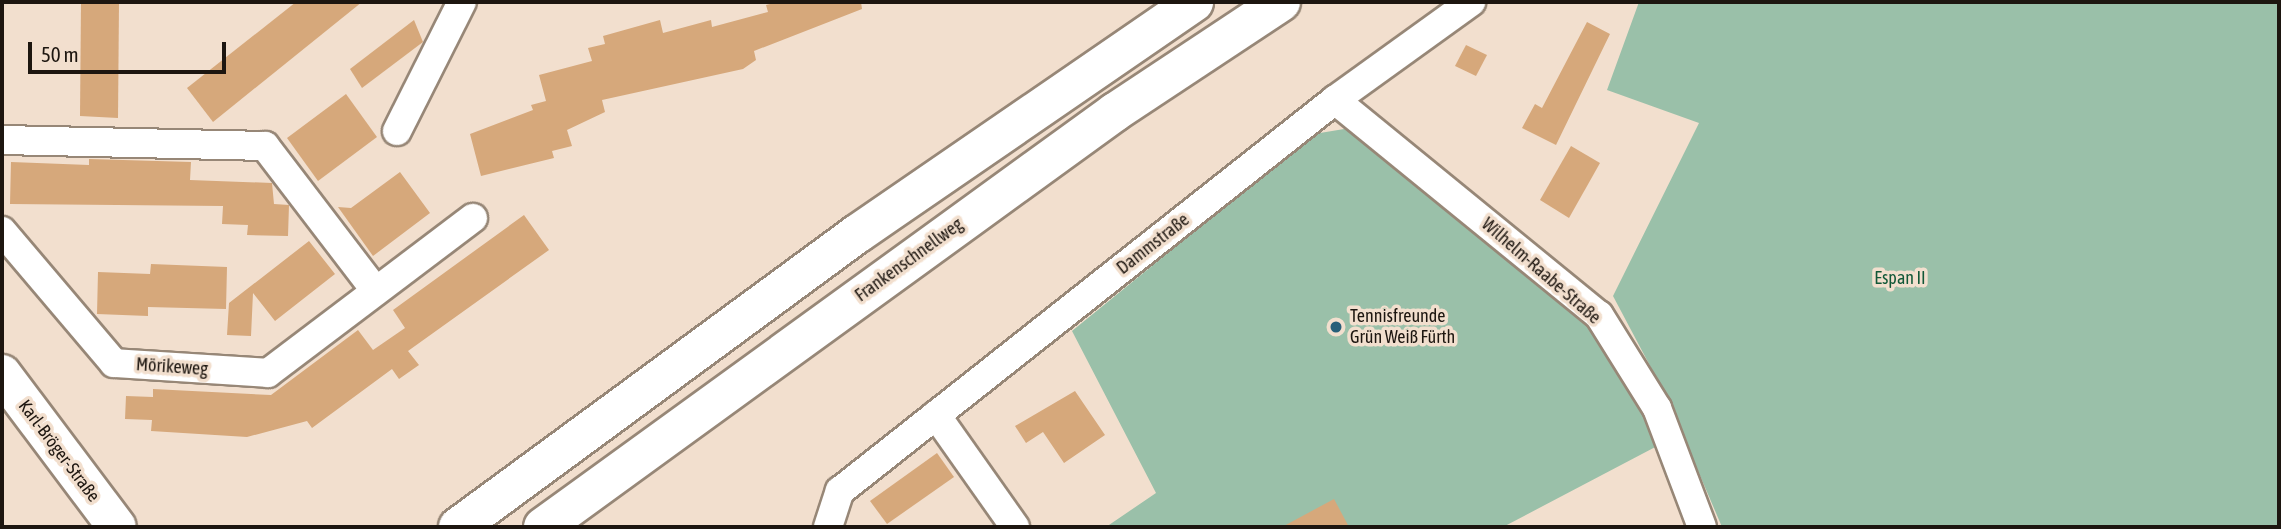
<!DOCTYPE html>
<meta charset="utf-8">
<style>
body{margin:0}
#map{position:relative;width:2281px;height:529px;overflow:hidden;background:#f2dfce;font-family:"Asap Condensed",sans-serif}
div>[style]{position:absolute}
.green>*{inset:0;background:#9ac0a9}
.building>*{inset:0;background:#d6a87b}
.roads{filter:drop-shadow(2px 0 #978777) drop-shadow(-2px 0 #978777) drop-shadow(0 2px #978777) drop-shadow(0 -2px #978777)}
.street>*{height:28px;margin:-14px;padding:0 14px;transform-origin:14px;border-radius:14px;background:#fff}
.secondary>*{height:38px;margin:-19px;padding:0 19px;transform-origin:19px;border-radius:19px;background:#fff}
.highway>*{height:38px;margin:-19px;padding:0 19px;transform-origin:19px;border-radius:19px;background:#fff}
.dots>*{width:19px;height:19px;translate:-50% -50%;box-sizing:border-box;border:4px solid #f2dfce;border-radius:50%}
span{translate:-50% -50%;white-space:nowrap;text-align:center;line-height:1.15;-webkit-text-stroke:7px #f2dfce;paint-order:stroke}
.street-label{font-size:18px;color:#1d1610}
.park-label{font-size:18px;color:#115838}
.poi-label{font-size:18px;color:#1d1610}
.left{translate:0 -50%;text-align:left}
.frame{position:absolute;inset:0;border:4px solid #1d1610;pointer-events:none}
.scale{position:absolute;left:28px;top:42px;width:198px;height:32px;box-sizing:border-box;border:4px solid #1d1610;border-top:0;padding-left:9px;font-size:21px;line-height:24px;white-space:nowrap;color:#1d1610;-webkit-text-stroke:5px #f2dfce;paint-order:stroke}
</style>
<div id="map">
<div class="green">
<i style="clip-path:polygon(1639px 2px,2279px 2px,2279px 527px,1722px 527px,1666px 396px,1613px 296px,1699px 123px,1607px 90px)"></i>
<i style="clip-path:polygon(1356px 127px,1591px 323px,1648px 408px,1661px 444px,1503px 527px,1106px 527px,1156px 493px,1072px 331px,1314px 134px)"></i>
</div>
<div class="building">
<i style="clip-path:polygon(81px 2px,119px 2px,118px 118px,80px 116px)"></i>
<i style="clip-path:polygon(296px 2px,362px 2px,213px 122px,187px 88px)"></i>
<i style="clip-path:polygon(778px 2px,861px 2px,862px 9px,754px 51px,756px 60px,743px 69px,602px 100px,605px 112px,567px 130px,572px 146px,552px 151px,554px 158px,481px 176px,470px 134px,533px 110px,531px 105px,546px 101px,539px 75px,592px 61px,588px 48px,605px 44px,603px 36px,660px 20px,663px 33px,711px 20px,712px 27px,768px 12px,766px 5px)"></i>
<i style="clip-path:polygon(414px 20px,423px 42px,362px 88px,350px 69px)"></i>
<i style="clip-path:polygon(1587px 22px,1610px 34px,1556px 145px,1522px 128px,1535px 104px,1542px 108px)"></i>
<i style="clip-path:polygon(1466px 45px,1487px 55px,1476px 76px,1455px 66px)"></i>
<i style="clip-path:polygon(346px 94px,377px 137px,318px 181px,287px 138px)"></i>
<i style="clip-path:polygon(1571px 146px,1600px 163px,1569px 218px,1540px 200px)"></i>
<i style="clip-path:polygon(89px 159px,191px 162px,190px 180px,272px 183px,274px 204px,289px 205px,288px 236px,247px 235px,248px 225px,222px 224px,223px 206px,10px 204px,11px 162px,89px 165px)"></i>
<i style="clip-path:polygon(400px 172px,430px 213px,373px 256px,338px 207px,351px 208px)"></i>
<i style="clip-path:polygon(524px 215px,549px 250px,408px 351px,419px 365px,399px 379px,392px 369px,312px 428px,307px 421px,247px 437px,151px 431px,152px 420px,125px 419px,126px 396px,153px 397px,153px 389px,271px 395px,358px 330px,373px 350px,405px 328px,393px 310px)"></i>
<i style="clip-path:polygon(309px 241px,335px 274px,275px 321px,253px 293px,251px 336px,227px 335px,229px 303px)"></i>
<i style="clip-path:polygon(151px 264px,227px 267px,226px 309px,148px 307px,148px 316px,97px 314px,98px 272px,150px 274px)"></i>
<i style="clip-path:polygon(1075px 391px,1105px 435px,1064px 463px,1043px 432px,1026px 443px,1015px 426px)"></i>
<i style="clip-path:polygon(937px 453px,954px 477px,887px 524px,870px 501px)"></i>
<i style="clip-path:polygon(1334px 499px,1349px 527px,1282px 527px)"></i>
</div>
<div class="roads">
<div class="street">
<i style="left:1335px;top:100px;width:340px;rotate:39.2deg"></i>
<i style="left:1599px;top:315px;width:110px;rotate:58.1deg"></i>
<i style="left:1657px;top:408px;width:127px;rotate:69.3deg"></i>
<i style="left:397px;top:131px;width:144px;rotate:-63.3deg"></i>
<i style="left:2px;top:140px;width:263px;rotate:1.3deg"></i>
<i style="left:265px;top:146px;width:181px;rotate:52.6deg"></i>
<i style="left:2px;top:231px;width:173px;rotate:49.7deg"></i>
<i style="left:114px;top:363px;width:154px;rotate:3.7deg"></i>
<i style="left:268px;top:373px;width:257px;rotate:-37.1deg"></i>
<i style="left:936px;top:415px;width:137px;rotate:54.8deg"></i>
<i style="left:828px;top:527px;width:38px;rotate:-72deg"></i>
<i style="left:840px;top:491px;width:631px;rotate:-38.31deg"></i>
<i style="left:1335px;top:100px;width:168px;rotate:-35.8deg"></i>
</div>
<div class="secondary">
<i style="left:2px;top:374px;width:191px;rotate:53.1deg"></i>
</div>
<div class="highway">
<i style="left:458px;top:527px;width:495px;rotate:-36.3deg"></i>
<i style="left:857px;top:234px;width:409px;rotate:-34.5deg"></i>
<i style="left:543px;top:527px;width:707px;rotate:-35.96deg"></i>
<i style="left:1115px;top:112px;width:199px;rotate:-33.5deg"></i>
</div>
</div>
<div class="dots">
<i style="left:1336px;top:327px;background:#285f79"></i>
</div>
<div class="street-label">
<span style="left:1153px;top:244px;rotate:-38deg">Dammstraße</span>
<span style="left:909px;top:260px;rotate:-36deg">Frankenschnellweg</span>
<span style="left:1541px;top:271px;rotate:41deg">Wilhelm-Raabe-Straße</span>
<span style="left:172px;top:367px;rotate:4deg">Mörikeweg</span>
<span style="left:59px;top:451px;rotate:53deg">Karl-Bröger-Straße</span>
</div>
<div class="park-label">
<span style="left:1900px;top:278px">Espan II</span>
</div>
<div class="poi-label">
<span class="left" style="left:1350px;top:327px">Tennisfreunde<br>Grün Weiß Fürth</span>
</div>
<div class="frame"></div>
<div class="scale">50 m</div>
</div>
